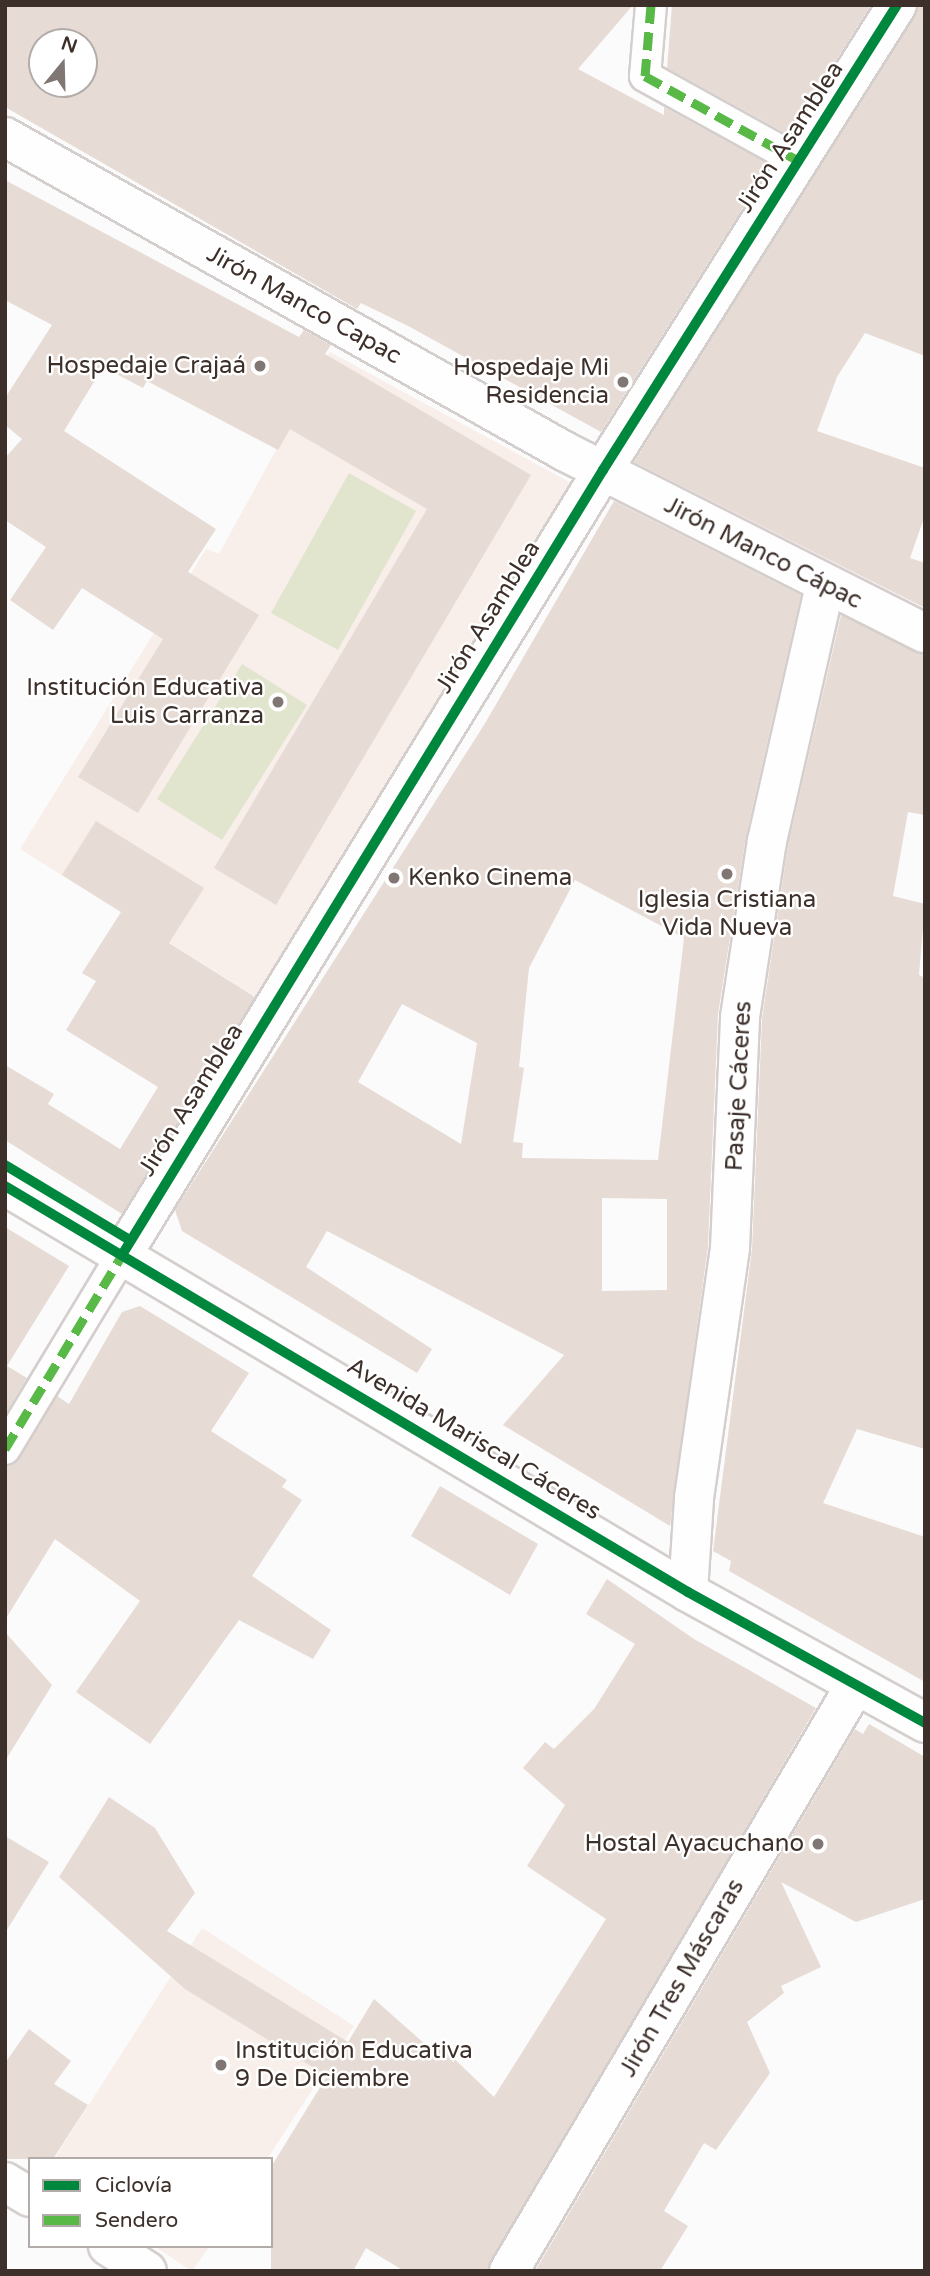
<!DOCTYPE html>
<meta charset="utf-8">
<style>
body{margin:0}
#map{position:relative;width:930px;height:2276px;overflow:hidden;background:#fbfbfb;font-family:"Varela Round",sans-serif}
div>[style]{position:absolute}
.built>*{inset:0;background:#f8eeea}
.green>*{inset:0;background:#e1e5ce}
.building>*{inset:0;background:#e7dbd5}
.roads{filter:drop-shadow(2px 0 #d4cecc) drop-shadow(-2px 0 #d4cecc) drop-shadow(0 2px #d4cecc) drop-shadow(0 -2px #d4cecc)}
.pedestrian>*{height:30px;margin:-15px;padding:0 15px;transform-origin:15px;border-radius:15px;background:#fefefe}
.minor>*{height:38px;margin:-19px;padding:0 19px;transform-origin:19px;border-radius:19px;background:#fefefe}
.quiet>*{height:9px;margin-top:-4.5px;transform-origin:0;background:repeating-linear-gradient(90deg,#58b947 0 18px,transparent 0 27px)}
.cycleway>*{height:10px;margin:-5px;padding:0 5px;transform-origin:5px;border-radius:5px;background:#00873e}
.dots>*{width:19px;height:19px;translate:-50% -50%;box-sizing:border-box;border:4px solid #fff;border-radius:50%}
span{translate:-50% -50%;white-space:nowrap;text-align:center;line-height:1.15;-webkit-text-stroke:5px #fff;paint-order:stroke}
.street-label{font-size:24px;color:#3d302b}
.poi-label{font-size:24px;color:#3d302b}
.right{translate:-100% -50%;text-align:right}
.left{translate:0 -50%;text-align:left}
.frame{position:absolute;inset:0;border:7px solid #3d302b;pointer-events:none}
.legend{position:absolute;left:28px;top:2157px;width:245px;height:91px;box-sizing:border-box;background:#fff;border:2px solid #b1acaa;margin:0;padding:9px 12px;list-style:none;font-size:21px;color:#3d302b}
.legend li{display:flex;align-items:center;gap:14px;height:35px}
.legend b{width:35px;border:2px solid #b1acaa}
.north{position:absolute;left:28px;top:28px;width:70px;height:70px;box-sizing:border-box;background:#fff;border:2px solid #b1acaa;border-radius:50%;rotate:19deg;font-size:19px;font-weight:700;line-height:28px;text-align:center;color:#3d302b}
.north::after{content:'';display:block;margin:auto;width:24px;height:32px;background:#807774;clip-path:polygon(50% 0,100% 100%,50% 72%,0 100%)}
</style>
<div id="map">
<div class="built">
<i style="clip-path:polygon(330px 352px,575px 485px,264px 1002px,20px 849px,206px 549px,219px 554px)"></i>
<i style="clip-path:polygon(202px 1928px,354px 2026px,267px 2159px,54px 2159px)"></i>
<i style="clip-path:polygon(154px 2246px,210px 2246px,192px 2271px)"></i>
</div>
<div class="green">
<i style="clip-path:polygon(349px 473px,416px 511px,338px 650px,271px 613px)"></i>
<i style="clip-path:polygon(242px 664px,307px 705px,222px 840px,157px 799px)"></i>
</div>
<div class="building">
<i style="clip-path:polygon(evenodd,5px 5px,633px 5px,578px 69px,664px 115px,664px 107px,770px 165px,601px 432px,410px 327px,361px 303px,357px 309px,5px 107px,5px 5px,42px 42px,84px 42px,84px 84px,42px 84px,42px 42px)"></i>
<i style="clip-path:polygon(672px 5px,871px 5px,789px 135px,667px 68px)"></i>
<i style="clip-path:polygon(919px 5px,925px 5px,925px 356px,865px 333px,837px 377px,817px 431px,925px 468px,925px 515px,910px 558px,925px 563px,925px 608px,634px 462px)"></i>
<i style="clip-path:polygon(5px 180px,299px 337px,304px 330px,331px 345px,325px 354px,531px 475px,276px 905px,214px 868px,427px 509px,290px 429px,278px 450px,147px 381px,143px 388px,103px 367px,64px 431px,216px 529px,188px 572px,259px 615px,138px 813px,78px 777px,163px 639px,82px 588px,53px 630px,10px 600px,46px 547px,5px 520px,5px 458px,22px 439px,5px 425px,5px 398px,52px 325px,5px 300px)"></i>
<i style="clip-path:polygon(evenodd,614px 501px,801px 595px,746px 836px,718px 1014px,708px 1246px,670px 1526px,503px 1425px,564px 1355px,327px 1231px,306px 1267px,432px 1349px,417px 1373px,182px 1231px,175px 1210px,484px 725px,614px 501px,575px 880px,684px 938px,658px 1160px,522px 1158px,523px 1143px,513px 1142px,524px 1068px,519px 1067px,529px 968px,575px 880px,614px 501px,402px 1004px,477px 1043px,461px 1144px,358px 1082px,402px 1004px,614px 501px,602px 1198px,667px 1199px,667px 1290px,602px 1291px,602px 1198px)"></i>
<i style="clip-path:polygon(841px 615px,925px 655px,925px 815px,908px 812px,893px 896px,925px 904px,919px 975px,925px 978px,925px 1449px,857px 1429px,823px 1503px,925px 1537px,925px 1682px,729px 1571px,731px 1561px,713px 1551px,752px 1249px,762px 1019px,788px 845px)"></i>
<i style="clip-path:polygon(96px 821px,204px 888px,169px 943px,255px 997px,122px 1214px,5px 1140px,5px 1065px,54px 1094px,48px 1104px,120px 1149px,158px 1087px,66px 1030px,96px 981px,82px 973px,121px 912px,62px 875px)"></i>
<i style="clip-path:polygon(5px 1227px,69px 1266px,7px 1366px,27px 1378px,5px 1415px)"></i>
<i style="clip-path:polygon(140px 1306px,249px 1373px,211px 1431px,287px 1480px,282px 1487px,302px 1500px,252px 1576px,331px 1630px,313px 1659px,239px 1620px,150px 1744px,76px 1692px,140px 1601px,55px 1539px,5px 1620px,5px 1466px,20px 1458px,57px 1396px,69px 1404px,122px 1312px)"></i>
<i style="clip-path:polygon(440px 1486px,538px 1544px,510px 1595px,411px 1536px)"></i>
<i style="clip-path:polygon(607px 1579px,694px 1639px,816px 1708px,487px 2271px,404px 2271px,366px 2248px,353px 2271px,271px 2271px,271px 2167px,327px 2076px,185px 1989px,59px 1877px,109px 1797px,155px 1828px,195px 1893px,167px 1931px,348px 2042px,374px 1999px,434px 2052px,440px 2045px,494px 2097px,606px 1919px,527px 1866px,565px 1805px,523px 1768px,545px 1742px,554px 1749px,594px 1709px,635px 1644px,586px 1614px)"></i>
<i style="clip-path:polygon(5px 1632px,52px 1685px,5px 1761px)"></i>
<i style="clip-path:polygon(869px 1724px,925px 1757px,925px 1899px,856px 1922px,781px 1882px,821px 1967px,781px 1986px,784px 1993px,747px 2022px,770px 2073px,716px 2150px,704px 2143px,664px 2211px,688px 2226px,660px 2271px,535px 2271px,855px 1729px,863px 1734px)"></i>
<i style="clip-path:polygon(5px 1836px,49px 1862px,5px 1933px)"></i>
<i style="clip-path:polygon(29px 2029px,71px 2061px,54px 2084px,88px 2105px,53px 2159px,5px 2159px,5px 2063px)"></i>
</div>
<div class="roads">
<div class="pedestrian">
<i style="left:651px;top:5px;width:71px;rotate:94.8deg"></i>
<i style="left:645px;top:76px;width:176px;rotate:28.9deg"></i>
<i style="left:5px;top:1449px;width:227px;rotate:-58.9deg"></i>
</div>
<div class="minor">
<i style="left:5px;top:137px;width:641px;rotate:29.32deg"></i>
<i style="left:564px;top:451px;width:404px;rotate:26.8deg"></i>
<i style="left:5px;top:1186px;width:795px;rotate:30.73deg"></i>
<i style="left:688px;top:1592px;width:271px;rotate:28.9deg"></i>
<i style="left:122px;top:1255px;width:921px;rotate:-58.5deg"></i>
<i style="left:603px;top:470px;width:550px;rotate:-57.7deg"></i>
<i style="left:688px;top:1592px;width:94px;rotate:-86.3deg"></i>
<i style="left:694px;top:1498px;width:253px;rotate:-81.8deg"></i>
<i style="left:730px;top:1248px;width:231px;rotate:-87.5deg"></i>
<i style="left:740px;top:1017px;width:178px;rotate:-81.3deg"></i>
<i style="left:767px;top:841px;width:262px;rotate:-77.2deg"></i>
<i style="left:5px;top:2182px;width:29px;rotate:31deg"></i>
<i style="left:108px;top:2246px;width:46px;rotate:32.7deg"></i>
<i style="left:509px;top:2271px;width:680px;rotate:-59.4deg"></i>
</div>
</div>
<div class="quiet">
<i style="left:651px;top:5px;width:71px;rotate:94.8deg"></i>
<i style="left:645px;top:76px;width:176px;rotate:28.9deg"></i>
<i style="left:5px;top:1449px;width:227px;rotate:-58.9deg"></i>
</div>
<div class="cycleway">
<i style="left:5px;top:1165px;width:146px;rotate:31deg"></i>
<i style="left:5px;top:1186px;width:795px;rotate:30.73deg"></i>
<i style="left:688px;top:1592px;width:271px;rotate:28.9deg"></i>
<i style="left:122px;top:1255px;width:921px;rotate:-58.5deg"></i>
<i style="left:603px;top:470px;width:550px;rotate:-57.7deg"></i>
</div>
<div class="dots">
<i style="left:260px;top:366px;background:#807774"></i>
<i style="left:623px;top:382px;background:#807774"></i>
<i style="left:278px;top:702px;background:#807774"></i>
<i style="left:727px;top:874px;background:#807774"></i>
<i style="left:394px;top:878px;background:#807774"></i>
<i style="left:818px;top:1844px;background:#807774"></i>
<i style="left:221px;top:2065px;background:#807774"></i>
</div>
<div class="street-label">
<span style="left:790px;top:137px;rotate:-57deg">Jirón Asamblea</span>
<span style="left:304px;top:305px;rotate:29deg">Jirón Manco Capac</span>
<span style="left:763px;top:553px;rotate:27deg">Jirón Manco Cápac</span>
<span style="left:488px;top:617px;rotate:-58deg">Jirón Asamblea</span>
<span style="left:739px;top:1086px;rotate:-87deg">Pasaje Cáceres</span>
<span style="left:191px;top:1100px;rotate:-58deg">Jirón Asamblea</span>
<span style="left:474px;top:1439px;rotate:31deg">Avenida Mariscal Cáceres</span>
<span style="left:682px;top:1978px;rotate:-60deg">Jirón Tres Máscaras</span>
</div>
<div class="poi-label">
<span class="right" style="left:246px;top:366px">Hospedaje Crajaá</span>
<span class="right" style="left:609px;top:382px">Hospedaje Mi<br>Residencia</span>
<span class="right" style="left:264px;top:702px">Institución Educativa<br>Luis Carranza</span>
<span class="left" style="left:408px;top:878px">Kenko Cinema</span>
<span style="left:727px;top:914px">Iglesia Cristiana<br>Vida Nueva</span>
<span class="right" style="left:804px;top:1844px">Hostal Ayacuchano</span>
<span class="left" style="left:235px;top:2065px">Institución Educativa<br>9 De Diciembre</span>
</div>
<div class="frame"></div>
<ul class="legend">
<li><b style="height:9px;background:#00873e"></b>Ciclovía</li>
<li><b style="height:9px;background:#58b947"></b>Sendero</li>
</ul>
<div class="north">N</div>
</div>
